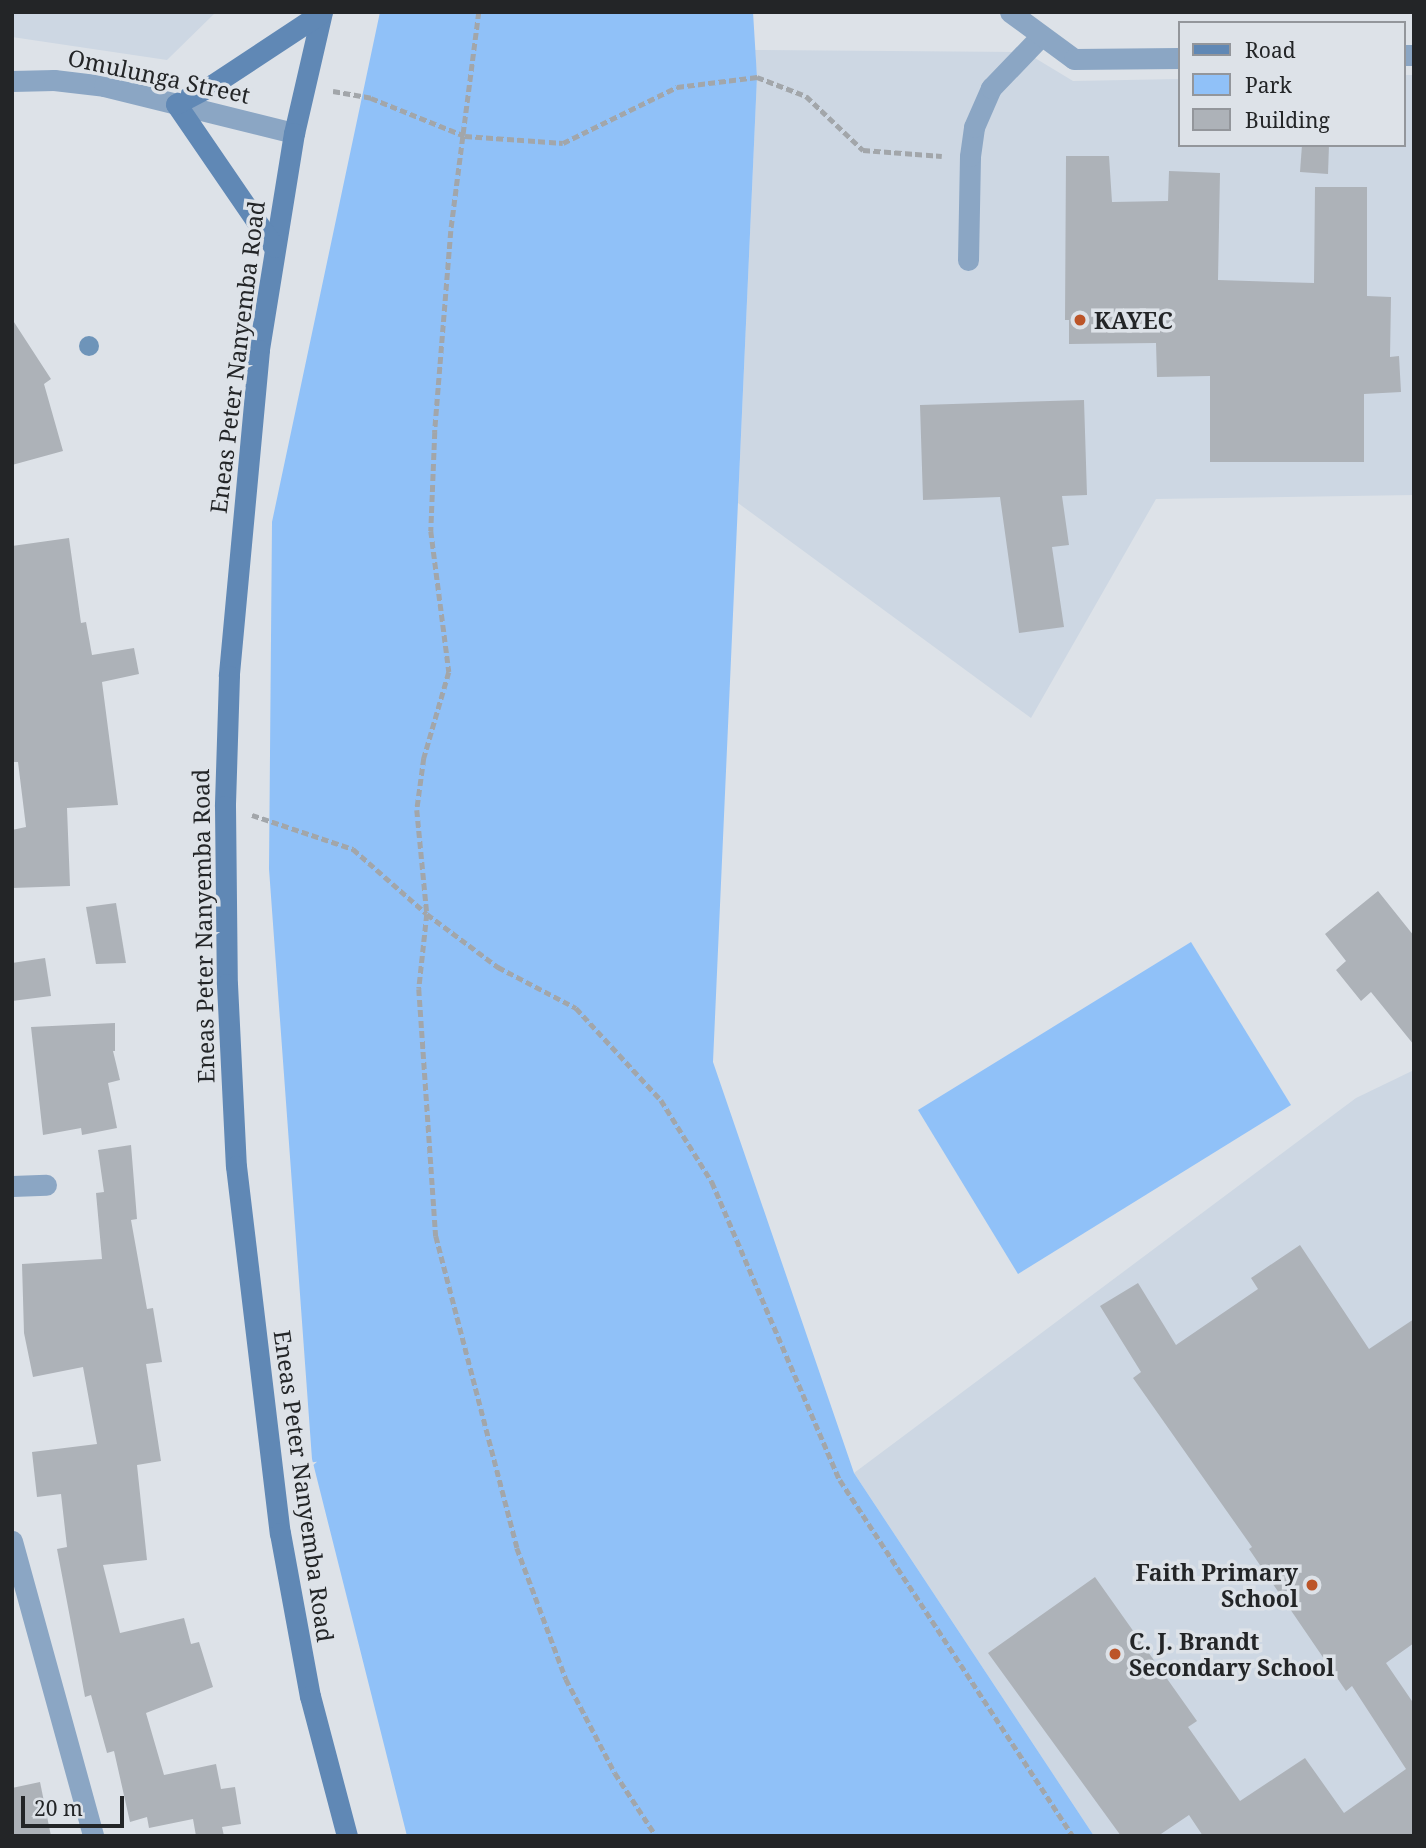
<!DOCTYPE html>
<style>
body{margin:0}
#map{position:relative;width:1426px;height:1848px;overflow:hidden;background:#dde2e8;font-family:"Noto Serif",serif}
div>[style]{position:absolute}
.built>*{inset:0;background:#cdd7e3}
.green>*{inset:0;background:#90c1f8}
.building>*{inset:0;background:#adb2b8}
.path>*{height:4.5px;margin-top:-2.25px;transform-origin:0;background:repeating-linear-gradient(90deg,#a2a6aa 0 7px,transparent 0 10.5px)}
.service>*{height:21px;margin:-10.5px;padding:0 10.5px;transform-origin:10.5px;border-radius:10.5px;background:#8ba6c4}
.minor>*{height:21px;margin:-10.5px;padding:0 10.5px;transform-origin:10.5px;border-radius:10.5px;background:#8ba6c4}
.secondary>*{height:21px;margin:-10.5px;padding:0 10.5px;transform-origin:10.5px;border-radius:10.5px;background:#6088b5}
.trees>*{width:20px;height:20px;margin:-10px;border-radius:50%;background:#6e94b9}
.dots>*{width:19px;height:19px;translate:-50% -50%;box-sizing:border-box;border:4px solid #dde2e8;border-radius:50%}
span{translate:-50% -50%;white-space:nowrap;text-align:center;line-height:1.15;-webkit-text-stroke:7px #dde2e8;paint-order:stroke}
.street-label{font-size:23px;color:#232527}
.poi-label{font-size:23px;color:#232527;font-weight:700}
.left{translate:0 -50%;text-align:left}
.right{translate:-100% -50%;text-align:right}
.frame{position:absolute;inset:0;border:14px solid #232527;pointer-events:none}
.legend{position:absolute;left:1178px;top:21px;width:228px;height:126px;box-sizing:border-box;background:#dde2e8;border:2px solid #93969b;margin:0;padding:9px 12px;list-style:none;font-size:21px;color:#232527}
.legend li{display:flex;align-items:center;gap:14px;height:35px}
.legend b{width:35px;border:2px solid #93969b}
.scale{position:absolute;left:21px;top:1796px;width:103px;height:32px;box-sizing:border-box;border:4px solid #232527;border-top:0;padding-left:9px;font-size:21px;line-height:24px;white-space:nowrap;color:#232527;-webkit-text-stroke:5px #dde2e8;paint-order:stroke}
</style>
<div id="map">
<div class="built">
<i style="clip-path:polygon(12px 12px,216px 12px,167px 60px,12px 37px)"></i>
<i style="clip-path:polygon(755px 50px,1025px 52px,1073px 81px,1179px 79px,1179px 145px,1403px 145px,1403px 75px,1414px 75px,1414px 495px,1156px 499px,1031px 718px,738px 503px,757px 77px)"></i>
<i style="clip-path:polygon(1414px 1070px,1414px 1836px,1094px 1836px,854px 1473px,1356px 1098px)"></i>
</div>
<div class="green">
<i style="clip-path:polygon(380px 12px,753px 12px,757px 77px,713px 1062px,854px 1473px,1094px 1836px,407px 1836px,312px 1459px,269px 869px,272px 522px)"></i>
<i style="clip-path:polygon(1191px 942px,1291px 1105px,1018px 1274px,918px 1110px)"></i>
</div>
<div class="building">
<i style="clip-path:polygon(1302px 145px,1329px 145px,1328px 174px,1300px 172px)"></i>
<i style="clip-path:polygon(1066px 156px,1109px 156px,1112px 202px,1168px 201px,1169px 171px,1220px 173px,1218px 280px,1314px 283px,1315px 187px,1367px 187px,1367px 296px,1391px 297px,1390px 357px,1399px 356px,1401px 392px,1364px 394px,1364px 462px,1210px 462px,1210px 376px,1157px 377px,1156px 343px,1069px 344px,1069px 320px,1065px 320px)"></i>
<i style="clip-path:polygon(12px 319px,51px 379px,44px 384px,63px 451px,12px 465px)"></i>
<i style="clip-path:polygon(1084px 400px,1087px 495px,1062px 496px,1069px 545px,1052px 547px,1064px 627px,1019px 633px,1000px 497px,923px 500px,920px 405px)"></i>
<i style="clip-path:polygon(69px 538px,81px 623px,86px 622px,92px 655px,134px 648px,139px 674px,102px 682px,118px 805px,67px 808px,70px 886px,12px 888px,12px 830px,26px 827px,18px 762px,12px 762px,12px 546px)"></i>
<i style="clip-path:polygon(1378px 891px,1414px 936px,1414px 1045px,1371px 992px,1361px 1001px,1336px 970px,1346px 961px,1325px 934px)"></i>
<i style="clip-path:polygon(116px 903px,126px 963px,96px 964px,86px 907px)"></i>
<i style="clip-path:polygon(45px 958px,51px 996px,12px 1001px,12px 963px)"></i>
<i style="clip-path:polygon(115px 1023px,115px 1051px,113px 1051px,120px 1080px,108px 1083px,117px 1128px,82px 1135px,81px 1128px,43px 1135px,31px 1027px)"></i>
<i style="clip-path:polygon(131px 1145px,137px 1219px,131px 1220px,147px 1309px,153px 1308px,162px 1362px,146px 1364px,161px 1461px,137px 1465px,147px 1560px,103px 1565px,120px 1633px,184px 1618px,191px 1644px,199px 1642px,213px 1687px,146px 1713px,164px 1775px,216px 1764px,221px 1789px,235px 1787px,241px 1824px,222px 1827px,224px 1836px,196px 1836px,193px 1819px,149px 1828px,147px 1817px,130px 1822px,114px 1751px,107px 1753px,91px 1695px,85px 1697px,57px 1549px,67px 1547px,61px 1494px,37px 1497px,32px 1452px,97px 1444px,83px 1367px,33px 1377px,24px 1333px,22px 1264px,102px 1259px,96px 1193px,104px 1192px,98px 1150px)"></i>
<i style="clip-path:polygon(1300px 1245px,1369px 1349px,1414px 1319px,1414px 1643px,1386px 1663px,1414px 1704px,1414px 1836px,1203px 1836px,1189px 1815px,1158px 1836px,1121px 1836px,988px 1653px,1095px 1577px,1197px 1721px,1188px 1727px,1240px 1801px,1305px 1758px,1344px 1813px,1406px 1769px,1352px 1686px,1346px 1691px,1249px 1549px,1252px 1547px,1133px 1378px,1141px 1372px,1100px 1306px,1138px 1283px,1176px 1345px,1258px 1289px,1251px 1278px)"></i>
<i style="clip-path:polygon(40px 1782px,51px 1836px,12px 1836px,12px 1788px)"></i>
</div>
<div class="path">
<i style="left:479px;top:12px;width:221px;rotate:97.3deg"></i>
<i style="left:451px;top:231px;width:202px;rotate:94.6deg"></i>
<i style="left:435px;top:432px;width:99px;rotate:92.3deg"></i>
<i style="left:431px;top:531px;width:142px;rotate:82.7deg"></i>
<i style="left:449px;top:672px;width:90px;rotate:106.2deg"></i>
<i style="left:424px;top:758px;width:52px;rotate:97.7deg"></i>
<i style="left:417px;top:810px;width:104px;rotate:84.5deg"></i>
<i style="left:427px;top:914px;width:75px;rotate:96.1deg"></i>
<i style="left:419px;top:989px;width:248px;rotate:86.1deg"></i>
<i style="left:436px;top:1236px;width:322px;rotate:75.4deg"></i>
<i style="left:517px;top:1548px;width:140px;rotate:69.5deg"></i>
<i style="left:566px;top:1679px;width:106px;rotate:62.5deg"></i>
<i style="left:615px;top:1773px;width:75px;rotate:56.9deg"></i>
<i style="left:333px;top:91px;width:39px;rotate:10deg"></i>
<i style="left:371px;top:98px;width:101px;rotate:22deg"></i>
<i style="left:465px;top:136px;width:98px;rotate:4.1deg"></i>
<i style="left:563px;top:143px;width:127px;rotate:-26.2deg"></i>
<i style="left:677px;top:87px;width:81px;rotate:-7.1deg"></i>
<i style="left:757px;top:77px;width:53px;rotate:21.2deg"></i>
<i style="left:806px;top:96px;width:79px;rotate:43.5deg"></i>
<i style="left:863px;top:150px;width:79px;rotate:4.3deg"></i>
<i style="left:252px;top:815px;width:107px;rotate:18.6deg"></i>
<i style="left:353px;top:849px;width:98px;rotate:41.3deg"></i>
<i style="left:427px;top:914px;width:89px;rotate:36.7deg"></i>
<i style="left:498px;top:967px;width:88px;rotate:27.7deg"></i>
<i style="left:576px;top:1008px;width:125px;rotate:47.3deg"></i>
<i style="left:661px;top:1100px;width:97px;rotate:58.1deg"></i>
<i style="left:712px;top:1182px;width:324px;rotate:66.8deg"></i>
<i style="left:840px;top:1480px;width:425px;rotate:56.8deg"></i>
</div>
<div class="service">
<i style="left:968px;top:260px;width:104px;rotate:-88.9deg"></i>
<i style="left:970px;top:156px;width:29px;rotate:-82deg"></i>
<i style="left:974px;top:127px;width:43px;rotate:-66.4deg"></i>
<i style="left:991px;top:88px;width:71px;rotate:-46.1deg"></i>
<i style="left:12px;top:1186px;width:34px;rotate:-2deg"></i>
<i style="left:12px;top:1541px;width:306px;rotate:74.6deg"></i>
</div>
<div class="minor">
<i style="left:1010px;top:12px;width:79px;rotate:36.3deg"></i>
<i style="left:1074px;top:59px;width:105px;rotate:-0.5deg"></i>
<i style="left:1403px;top:55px;width:11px"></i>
<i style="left:12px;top:81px;width:42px;rotate:-1.4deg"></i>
<i style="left:54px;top:80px;width:50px;rotate:6.8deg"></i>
<i style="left:104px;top:86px;width:196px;rotate:13.9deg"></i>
</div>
<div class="secondary">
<i style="left:322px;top:12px;width:124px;rotate:103deg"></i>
<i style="left:294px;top:133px;width:220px;rotate:99.2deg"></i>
<i style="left:259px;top:350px;width:327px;rotate:95.3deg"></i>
<i style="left:229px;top:676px;width:130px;rotate:91.8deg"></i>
<i style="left:225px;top:806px;width:178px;rotate:89.4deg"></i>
<i style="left:227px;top:984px;width:182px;rotate:87.2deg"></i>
<i style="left:236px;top:1166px;width:370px;rotate:83.2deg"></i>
<i style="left:280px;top:1533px;width:166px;rotate:79.6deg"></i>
<i style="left:310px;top:1696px;width:145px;rotate:75.2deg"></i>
<i style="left:274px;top:247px;width:173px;rotate:-124.4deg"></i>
<i style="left:176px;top:104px;width:41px;rotate:-27.8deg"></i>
<i style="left:212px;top:85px;width:131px;rotate:-33.4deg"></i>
</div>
<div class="trees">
<i style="left:89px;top:346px"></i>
</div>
<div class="dots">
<i style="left:1080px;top:320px;background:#bc5529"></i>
<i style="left:1312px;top:1585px;background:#bc5529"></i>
<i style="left:1115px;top:1654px;background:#bc5529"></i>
</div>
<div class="street-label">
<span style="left:159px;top:76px;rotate:12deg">Omulunga Street</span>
<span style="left:237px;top:357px;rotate:-83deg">Eneas Peter Nanyemba Road</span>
<span style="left:203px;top:926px;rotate:-91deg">Eneas Peter Nanyemba Road</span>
<span style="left:304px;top:1486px;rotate:82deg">Eneas Peter Nanyemba Road</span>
</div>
<div class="poi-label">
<span class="left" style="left:1094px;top:320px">KAYEC</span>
<span class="right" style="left:1298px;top:1585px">Faith Primary<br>School</span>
<span class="left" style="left:1129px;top:1654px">C. J. Brandt<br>Secondary School</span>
</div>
<div class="frame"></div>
<ul class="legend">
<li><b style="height:9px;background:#6088b5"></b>Road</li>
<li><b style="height:19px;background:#90c1f8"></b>Park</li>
<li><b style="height:19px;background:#adb2b8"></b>Building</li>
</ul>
<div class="scale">20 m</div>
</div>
